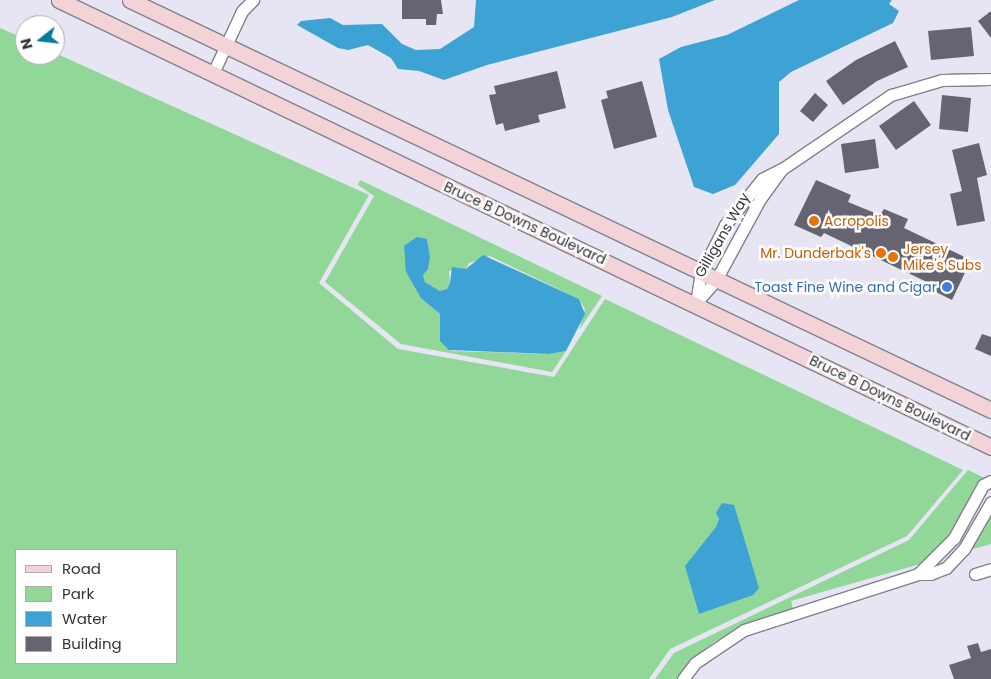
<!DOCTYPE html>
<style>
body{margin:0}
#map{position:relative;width:991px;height:679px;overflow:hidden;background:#e7e5f3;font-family:Poppins,sans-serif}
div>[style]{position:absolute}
.green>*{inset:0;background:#90d798}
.water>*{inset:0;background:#3ca3d4}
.building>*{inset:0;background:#666470}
.roads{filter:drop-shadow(1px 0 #82808d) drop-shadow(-1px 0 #82808d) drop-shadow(0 1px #82808d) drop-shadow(0 -1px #82808d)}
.minor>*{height:11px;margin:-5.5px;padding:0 5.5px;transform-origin:5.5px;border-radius:5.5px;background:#fff}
.secondary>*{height:15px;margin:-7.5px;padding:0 7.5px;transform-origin:7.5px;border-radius:7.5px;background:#f2d3d7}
.dots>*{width:14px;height:14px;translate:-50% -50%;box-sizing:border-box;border:2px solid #fff;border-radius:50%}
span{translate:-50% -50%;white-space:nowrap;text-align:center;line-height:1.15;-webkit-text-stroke:5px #fff;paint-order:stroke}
.food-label{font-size:14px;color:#c56008}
.left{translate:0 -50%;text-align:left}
.right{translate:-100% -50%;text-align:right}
.street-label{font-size:14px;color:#333237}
.shop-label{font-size:14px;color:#366cbe}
.legend{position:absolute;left:15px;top:549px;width:162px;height:115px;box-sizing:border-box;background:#fff;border:1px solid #adadaf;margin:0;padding:6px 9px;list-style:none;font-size:15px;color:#333237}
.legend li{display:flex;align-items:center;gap:10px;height:25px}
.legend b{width:25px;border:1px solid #adadaf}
.north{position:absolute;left:15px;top:15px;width:50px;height:50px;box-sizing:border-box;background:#fff;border:1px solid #adadaf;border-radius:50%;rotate:254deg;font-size:14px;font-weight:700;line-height:20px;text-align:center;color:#333237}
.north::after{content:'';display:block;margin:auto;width:18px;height:22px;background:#0978a2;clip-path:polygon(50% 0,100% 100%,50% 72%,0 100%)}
</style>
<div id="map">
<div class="green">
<i style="clip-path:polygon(evenodd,0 28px,25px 39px,25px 55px,55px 53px,369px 195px,319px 283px,398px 349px,554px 377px,605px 299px,963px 470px,907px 536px,670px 649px,649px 679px,0 679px,0 28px,16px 550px,176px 550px,176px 663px,16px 663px,16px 550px)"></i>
<i style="clip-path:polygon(360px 180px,602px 296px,579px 330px,585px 309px,579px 299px,490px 256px,469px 263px,466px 269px,449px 271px,450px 283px,447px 289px,440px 291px,425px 282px,423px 275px,428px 269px,430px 257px,427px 239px,406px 272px,422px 298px,440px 314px,440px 341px,452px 351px,549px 354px,566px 351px,552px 372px,401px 344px,325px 282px,374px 196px,358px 185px)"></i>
<i style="clip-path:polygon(968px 470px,985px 478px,978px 483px,949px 535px,920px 564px,791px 601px,793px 609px,741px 626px,714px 642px,691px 660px,676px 679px,655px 679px,674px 653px,909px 540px)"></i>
<i style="clip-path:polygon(991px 515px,991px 544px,970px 550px,987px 524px)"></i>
</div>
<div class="water">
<i style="clip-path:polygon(476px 0,715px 0,672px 17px,487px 65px,444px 80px,419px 71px,398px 69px,391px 58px,368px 45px,348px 50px,338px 48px,297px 25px,301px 21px,330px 18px,343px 25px,382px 24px,402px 44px,416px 50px,440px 49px,474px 27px)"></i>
<i style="clip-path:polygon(799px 0,892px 0,889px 4px,899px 11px,893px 23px,791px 72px,779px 82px,779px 134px,735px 185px,713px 194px,694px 187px,668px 110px,659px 59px,681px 47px,727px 35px)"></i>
<i style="clip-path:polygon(417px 237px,427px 239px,430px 257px,428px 269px,423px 275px,425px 282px,440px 291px,447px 289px,450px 283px,452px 267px,466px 269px,483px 255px,579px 299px,585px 314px,566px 351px,549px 354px,449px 350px,440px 341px,440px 314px,421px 298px,406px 272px,404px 246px)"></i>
<i style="clip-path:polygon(722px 503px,734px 505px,759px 588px,753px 595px,699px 614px,685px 566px,716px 527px,719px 519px,716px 513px)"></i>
</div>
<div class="building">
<i style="clip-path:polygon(402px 0,441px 0,443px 14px,437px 14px,436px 25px,426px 25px,426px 19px,402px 19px)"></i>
<i style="clip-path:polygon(991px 11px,991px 38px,978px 21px)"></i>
<i style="clip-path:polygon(971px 27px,974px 56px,931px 60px,928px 31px)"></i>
<i style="clip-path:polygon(895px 41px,908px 67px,877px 81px,843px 105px,826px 81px,856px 60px)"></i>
<i style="clip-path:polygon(557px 71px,566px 108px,538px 115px,540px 122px,505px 131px,503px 123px,496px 125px,489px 95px,496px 94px,494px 86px)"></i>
<i style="clip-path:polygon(642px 81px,657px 137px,614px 149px,601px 100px,608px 98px,606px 91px)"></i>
<i style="clip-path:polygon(815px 93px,828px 105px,813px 122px,800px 111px)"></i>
<i style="clip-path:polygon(942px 95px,971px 98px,968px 132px,939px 129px)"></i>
<i style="clip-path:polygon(914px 101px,931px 125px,896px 150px,879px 126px)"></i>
<i style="clip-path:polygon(875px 139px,879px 168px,845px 173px,841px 144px)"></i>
<i style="clip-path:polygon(979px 143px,987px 175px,977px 178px,985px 221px,957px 226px,950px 194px,962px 191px,952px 150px)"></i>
<i style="clip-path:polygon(816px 180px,851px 195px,848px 202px,880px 215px,884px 209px,908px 219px,904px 228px,971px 260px,952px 300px,926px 287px,929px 283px,824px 233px,821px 237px,794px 225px)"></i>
<i style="clip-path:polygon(982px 334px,991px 337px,991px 356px,975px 349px)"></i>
<i style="clip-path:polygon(978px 643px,981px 652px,991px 649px,991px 679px,954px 679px,949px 665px,971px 658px,967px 646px)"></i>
</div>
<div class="roads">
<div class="minor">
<i style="left:213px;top:73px;width:68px;rotate:-64.9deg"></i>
<i style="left:242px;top:11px;width:16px;rotate:-45deg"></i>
<i style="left:696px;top:303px;width:30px;rotate:-49deg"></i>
<i style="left:716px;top:280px;width:92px;rotate:-61.5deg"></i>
<i style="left:760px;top:199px;width:37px;rotate:-54deg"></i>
<i style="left:782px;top:169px;width:132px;rotate:-34.2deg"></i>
<i style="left:891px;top:95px;width:53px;rotate:-16.4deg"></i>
<i style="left:942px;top:80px;width:47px;rotate:-1.2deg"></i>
<i style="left:696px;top:303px;width:30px;rotate:-81deg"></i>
<i style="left:701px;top:273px;width:54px;rotate:-63.4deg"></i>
<i style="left:725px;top:225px;width:59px;rotate:-51.2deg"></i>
<i style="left:762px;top:179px;width:22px;rotate:-27deg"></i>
<i style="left:918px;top:574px;width:12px"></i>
<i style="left:930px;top:574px;width:17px;rotate:-21deg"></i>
<i style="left:946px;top:568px;width:26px;rotate:-47deg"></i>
<i style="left:964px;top:549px;width:54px;rotate:-60.1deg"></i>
<i style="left:975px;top:574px;width:17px;rotate:-17deg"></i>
<i style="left:683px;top:679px;width:20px;rotate:-53deg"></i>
<i style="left:695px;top:663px;width:59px;rotate:-34deg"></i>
<i style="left:744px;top:630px;width:183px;rotate:-17.8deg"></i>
<i style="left:918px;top:574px;width:51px;rotate:-45deg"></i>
<i style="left:954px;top:538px;width:60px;rotate:-61.3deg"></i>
<i style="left:983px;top:485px;width:9px;rotate:-27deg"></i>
</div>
<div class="secondary">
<i style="left:59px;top:0;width:1034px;rotate:25.62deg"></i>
<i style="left:130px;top:0;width:954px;rotate:25.46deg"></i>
</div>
</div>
<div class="dots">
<i style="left:814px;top:221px;background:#e8710a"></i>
<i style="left:881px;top:253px;background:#e8710a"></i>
<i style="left:893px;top:257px;background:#e8710a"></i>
<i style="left:947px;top:287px;background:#3f7fe0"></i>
</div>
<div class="food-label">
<span class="left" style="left:824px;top:221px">Acropolis</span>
<span class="left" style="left:903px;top:257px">Jersey<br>Mike's Subs</span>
<span class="right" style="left:871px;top:253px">Mr. Dunderbak's</span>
</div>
<div class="street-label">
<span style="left:525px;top:223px;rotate:25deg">Bruce B Downs Boulevard</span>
<span style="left:722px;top:235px;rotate:-60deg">Gilligans Way</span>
<span style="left:890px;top:398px;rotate:26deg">Bruce B Downs Boulevard</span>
</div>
<div class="shop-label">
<span class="right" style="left:937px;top:287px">Toast Fine Wine and Cigar</span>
</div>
<ul class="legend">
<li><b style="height:6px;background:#f2d3d7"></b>Road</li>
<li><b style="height:14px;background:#90d798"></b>Park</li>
<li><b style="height:14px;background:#3ca3d4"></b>Water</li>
<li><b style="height:14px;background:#666470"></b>Building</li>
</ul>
<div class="north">N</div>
</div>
